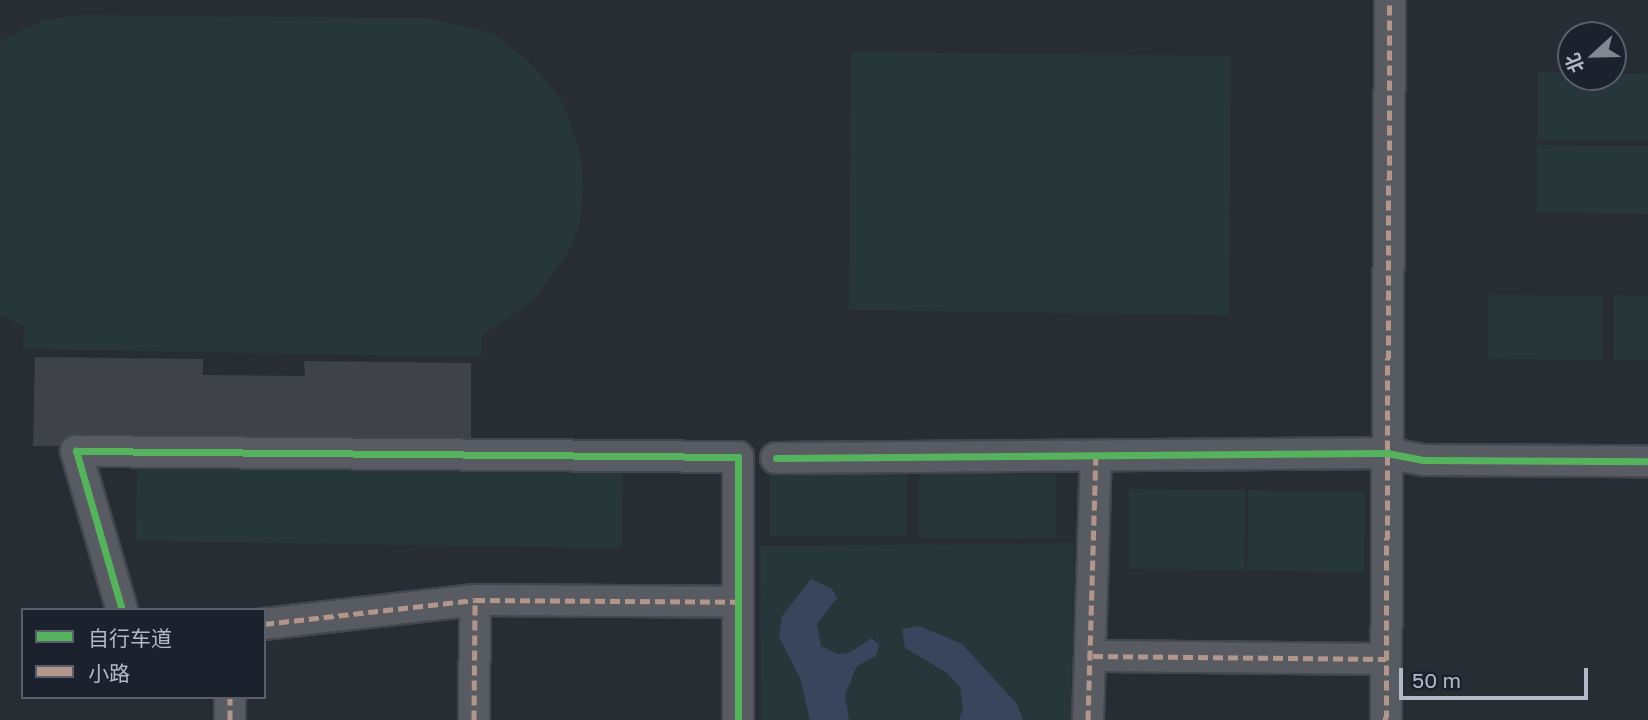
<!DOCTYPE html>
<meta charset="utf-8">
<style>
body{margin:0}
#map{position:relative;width:1648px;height:720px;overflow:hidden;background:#282c33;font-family:"Golos Text","Noto Sans SC",sans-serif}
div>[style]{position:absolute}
.green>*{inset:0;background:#263639}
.water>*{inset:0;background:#38455c}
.building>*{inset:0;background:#3f4348}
.roads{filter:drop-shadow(2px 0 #44474c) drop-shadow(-2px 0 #44474c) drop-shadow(0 2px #44474c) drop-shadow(0 -2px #44474c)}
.minor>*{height:30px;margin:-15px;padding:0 15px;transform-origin:15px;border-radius:15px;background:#585b62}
.quiet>*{height:5px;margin-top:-2.5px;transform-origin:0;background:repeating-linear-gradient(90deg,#b2968c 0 10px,transparent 0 15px)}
.cycleway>*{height:7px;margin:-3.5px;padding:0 3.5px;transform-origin:3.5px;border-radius:3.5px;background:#56b35d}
span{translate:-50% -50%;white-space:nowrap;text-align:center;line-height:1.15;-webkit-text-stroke:5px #1c222d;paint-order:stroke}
.legend{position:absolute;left:21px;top:608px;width:245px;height:91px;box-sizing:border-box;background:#1c222d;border:2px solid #585e6a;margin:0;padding:9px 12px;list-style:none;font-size:21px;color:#b2b8c5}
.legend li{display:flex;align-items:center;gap:14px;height:35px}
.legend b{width:35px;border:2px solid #585e6a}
.north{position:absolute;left:1557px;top:21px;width:70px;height:70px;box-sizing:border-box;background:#1c222d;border:2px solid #585e6a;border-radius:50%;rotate:248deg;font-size:19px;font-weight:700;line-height:28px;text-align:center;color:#b2b8c5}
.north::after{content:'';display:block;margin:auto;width:24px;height:32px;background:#828792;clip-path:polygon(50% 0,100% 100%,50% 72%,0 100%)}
.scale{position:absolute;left:1399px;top:668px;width:189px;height:32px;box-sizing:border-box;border:4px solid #b2b8c5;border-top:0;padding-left:9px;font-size:21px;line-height:24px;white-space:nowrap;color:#b2b8c5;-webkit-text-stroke:5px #1c222d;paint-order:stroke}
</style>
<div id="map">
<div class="green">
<i style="clip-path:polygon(79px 15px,428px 18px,492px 33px,533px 65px,561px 100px,569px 120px,581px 156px,583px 190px,580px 223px,568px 253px,533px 301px,482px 335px,481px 357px,23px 349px,24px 326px,0 315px,0 41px,44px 20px)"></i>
<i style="clip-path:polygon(851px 52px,1231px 56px,1229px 315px,849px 310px)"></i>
<i style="clip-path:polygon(1538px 72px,1571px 72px,1571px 77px,1648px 73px,1648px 141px,1538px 140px)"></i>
<i style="clip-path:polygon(1537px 145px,1648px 146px,1648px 214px,1537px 213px)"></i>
<i style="clip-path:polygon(1488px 295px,1603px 296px,1603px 360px,1488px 359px)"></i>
<i style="clip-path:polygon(1614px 295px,1648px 296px,1648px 360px,1614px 360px)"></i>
<i style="clip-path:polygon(137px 461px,623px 468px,622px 548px,136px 541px)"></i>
<i style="clip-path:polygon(770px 472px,907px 472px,907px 536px,770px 536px)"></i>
<i style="clip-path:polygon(919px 474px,1056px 474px,1056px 538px,919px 538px)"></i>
<i style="clip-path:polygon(1129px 489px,1246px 490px,1245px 570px,1129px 569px)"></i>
<i style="clip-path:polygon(1248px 490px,1365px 492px,1364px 572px,1247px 570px)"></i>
<i style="clip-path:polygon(1074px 543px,1071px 720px,761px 720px,760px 546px)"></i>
</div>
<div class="water">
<i style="clip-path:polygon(811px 579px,832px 589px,837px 598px,817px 624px,821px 646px,838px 654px,849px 653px,872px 638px,879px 645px,876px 656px,857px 666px,845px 695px,849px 720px,810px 720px,800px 678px,779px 637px,782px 616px)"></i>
<i style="clip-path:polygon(919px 626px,962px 644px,1017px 704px,1023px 720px,959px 720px,963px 709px,960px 687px,947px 673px,905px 648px,902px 629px)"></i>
</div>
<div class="building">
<i style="clip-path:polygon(35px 357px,203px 359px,203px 375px,305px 376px,304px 361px,471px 363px,471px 449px,33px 446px)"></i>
</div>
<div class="roads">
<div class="minor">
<i style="left:776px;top:458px;width:611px;rotate:-0.47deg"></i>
<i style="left:1387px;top:453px;width:38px;rotate:11deg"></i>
<i style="left:1424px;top:460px;width:224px;rotate:0.3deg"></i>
<i style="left:122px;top:610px;width:166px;rotate:-106.1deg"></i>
<i style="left:76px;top:451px;width:662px;rotate:0.52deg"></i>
<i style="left:738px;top:457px;width:263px;rotate:90deg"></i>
<i style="left:264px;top:624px;width:212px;rotate:-6.5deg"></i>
<i style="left:475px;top:600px;width:263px;rotate:0.4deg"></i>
<i style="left:1093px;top:656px;width:293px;rotate:0.6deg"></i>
<i style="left:230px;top:720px;width:23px;rotate:-90deg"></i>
<i style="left:474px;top:720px;width:120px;rotate:-89.5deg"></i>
<i style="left:1088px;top:720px;width:264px;rotate:-88.3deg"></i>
<i style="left:1386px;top:720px;width:720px;rotate:-89.68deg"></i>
</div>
</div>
<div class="quiet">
<i style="left:264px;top:624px;width:212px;rotate:-6.5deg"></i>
<i style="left:475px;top:600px;width:263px;rotate:0.4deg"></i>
<i style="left:1093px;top:656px;width:293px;rotate:0.6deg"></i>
<i style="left:230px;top:720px;width:23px;rotate:-90deg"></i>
<i style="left:474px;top:720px;width:120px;rotate:-89.5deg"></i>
<i style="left:1088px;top:720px;width:264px;rotate:-88.3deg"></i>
<i style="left:1386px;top:720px;width:720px;rotate:-89.68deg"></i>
</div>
<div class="cycleway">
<i style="left:776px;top:458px;width:611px;rotate:-0.47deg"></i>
<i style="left:1387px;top:453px;width:38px;rotate:11deg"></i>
<i style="left:1424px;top:460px;width:224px;rotate:0.3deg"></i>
<i style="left:122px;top:610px;width:166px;rotate:-106.1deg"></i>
<i style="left:76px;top:451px;width:662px;rotate:0.52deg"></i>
<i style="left:738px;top:457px;width:263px;rotate:90deg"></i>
</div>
<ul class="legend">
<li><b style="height:9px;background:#56b35d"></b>自行车道</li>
<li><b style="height:9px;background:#b2968c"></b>小路</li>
</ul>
<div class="north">北</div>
<div class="scale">50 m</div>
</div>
